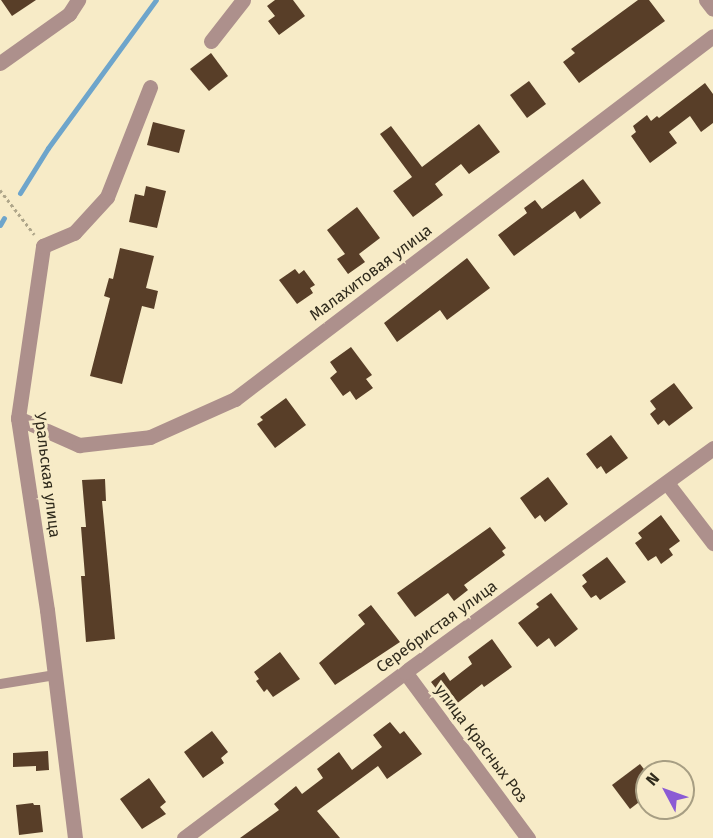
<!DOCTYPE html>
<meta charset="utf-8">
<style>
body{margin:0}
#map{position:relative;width:713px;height:838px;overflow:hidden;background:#f7ebc7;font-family:"Fira Sans",sans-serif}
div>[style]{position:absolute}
.stream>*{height:5px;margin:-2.5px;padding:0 2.5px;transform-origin:2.5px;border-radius:2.5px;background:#6ea5cb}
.building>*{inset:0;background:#583e28}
.path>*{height:3px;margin-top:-1.5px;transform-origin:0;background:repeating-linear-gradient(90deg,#afa68a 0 3px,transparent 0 6px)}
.service>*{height:10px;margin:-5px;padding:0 5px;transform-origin:5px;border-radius:5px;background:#ad908c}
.minor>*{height:15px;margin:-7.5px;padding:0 7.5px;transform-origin:7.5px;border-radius:7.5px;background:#ad908c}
.tertiary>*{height:15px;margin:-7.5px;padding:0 7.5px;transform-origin:7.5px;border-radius:7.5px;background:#ad908c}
span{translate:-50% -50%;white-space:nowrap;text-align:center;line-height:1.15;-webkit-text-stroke:6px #f7ebc7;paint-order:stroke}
.street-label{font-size:16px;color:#302b1d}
.north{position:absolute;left:635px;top:760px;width:60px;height:60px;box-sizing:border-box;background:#f7ebc7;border:2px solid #a79e83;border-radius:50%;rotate:311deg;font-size:16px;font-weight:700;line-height:24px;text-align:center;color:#302b1d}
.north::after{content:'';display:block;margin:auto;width:21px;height:27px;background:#8b5bd4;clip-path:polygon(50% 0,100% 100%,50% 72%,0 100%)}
</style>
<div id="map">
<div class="stream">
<i style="left:20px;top:193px;width:53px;rotate:-58.1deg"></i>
<i style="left:48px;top:148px;width:183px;rotate:-53.9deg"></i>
<i style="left:0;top:225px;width:8px;rotate:-60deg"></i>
</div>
<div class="building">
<i style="clip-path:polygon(1px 0,36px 0,12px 16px)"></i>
<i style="clip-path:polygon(275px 0,293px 0,305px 16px,279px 35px,268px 21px,275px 16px,267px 6px)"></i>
<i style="clip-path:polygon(638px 0,649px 0,665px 21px,579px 83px,563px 62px,575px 53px,571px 49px)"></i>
<i style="clip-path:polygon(211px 53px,228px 76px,209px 91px,190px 69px)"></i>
<i style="clip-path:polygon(529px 81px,546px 104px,527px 118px,510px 95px)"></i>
<i style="clip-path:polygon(705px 83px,713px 94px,713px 123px,701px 132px,690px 116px,669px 132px,677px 143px,650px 163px,631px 136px,636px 132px,633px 126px,647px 115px,651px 121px,657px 116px,659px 118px)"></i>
<i style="clip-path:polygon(153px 122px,185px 130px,179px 153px,147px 145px)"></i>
<i style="clip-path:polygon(479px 124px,500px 152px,469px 174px,461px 164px,435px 184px,443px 195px,413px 217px,393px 191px,412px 177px,380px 134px,391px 126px,422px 167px)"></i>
<i style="clip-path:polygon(583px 179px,601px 203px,580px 219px,575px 211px,514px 256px,498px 235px,527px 213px,524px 208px,535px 200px,542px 209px)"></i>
<i style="clip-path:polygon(146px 186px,166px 191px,157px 228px,129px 222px,135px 194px,144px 196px)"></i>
<i style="clip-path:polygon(357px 207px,380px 238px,359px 254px,365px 262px,348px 274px,337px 259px,345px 254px,327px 230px)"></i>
<i style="clip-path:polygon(120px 248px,154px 256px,146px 288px,158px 291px,154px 309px,142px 306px,122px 384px,90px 376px,110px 298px,104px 296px,109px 278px,113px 279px)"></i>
<i style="clip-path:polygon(467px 258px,490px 288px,447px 320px,440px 310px,397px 342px,384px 323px)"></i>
<i style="clip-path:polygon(295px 269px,299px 274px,304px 270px,315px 285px,310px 288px,313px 293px,297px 304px,279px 280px)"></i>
<i style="clip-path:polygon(351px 347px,372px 375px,366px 379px,373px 388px,356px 400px,350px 391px,343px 396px,330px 378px,337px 372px,330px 362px)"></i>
<i style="clip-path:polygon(674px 383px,693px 408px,669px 426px,664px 420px,658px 425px,650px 414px,656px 409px,650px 401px)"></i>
<i style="clip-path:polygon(286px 398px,306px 425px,275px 448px,257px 424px,263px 420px,260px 417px)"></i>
<i style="clip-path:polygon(611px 435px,628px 458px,606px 474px,601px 466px,597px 469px,586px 454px)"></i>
<i style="clip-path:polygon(548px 477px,568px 504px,545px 522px,540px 515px,535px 519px,520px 498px)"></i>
<i style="clip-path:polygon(105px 479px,106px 501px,102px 501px,115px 639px,86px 642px,81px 576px,85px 576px,81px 527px,86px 527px,82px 480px)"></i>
<i style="clip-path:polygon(661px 515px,680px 541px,669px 549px,673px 555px,661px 564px,656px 556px,648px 561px,635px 543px,642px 538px,638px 533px)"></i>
<i style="clip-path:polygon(490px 527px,506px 548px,502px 551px,505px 555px,464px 585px,468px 590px,454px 601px,448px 593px,415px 617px,397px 593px)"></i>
<i style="clip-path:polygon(607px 557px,626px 582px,600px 600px,596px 595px,591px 598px,582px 586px,587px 582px,582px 575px)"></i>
<i style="clip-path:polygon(551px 593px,578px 629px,555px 647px,549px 638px,537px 647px,518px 623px,539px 607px,536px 604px)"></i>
<i style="clip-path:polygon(371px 605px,400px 642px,335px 685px,319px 663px,365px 624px,358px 615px)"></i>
<i style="clip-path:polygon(492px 639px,512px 667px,484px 687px,482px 684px,451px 708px,431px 682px,444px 672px,450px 681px,472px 664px,468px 657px)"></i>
<i style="clip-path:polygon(280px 652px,300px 679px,273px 697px,267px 689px,264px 692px,256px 681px,259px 679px,254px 672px)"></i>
<i style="clip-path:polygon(390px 722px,400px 734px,404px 731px,422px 754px,387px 779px,378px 766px,317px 811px,340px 838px,240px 838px,279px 810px,274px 804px,296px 786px,302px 794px,323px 778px,317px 769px,339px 752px,352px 770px,382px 747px,373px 735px)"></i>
<i style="clip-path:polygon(212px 731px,228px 752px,221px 758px,224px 763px,203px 778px,184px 752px)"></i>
<i style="clip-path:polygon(48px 751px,49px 770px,36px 771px,36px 766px,13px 767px,13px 753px)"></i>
<i style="clip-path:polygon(640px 764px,647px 773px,647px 796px,630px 809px,612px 785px)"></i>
<i style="clip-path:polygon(149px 778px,166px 802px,160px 807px,166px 814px,142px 829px,120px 799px)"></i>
<i style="clip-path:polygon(33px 803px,34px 805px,40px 805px,43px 832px,19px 835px,16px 805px)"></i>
</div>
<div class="path">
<i style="left:0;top:190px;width:56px;rotate:52.3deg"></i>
</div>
<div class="service">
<i style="left:0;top:684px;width:56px;rotate:-9.3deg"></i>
</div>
<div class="minor">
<i style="left:706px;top:0;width:11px;rotate:52deg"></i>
<i style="left:0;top:63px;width:85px;rotate:-35.4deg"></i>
<i style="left:69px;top:14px;width:17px;rotate:-57deg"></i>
<i style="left:18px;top:418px;width:67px;rotate:23.9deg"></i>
<i style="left:79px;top:445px;width:71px;rotate:-6.4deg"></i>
<i style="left:150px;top:437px;width:93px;rotate:-24.1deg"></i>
<i style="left:235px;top:399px;width:600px;rotate:-37.21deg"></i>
<i style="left:667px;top:483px;width:76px;rotate:52.5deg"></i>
<i style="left:405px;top:672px;width:207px;rotate:53.5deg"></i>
<i style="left:75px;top:838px;width:230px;rotate:-97deg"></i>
<i style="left:47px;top:610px;width:194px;rotate:-98.6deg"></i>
<i style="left:18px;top:418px;width:174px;rotate:-81.7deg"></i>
<i style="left:43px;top:246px;width:34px;rotate:-23deg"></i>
<i style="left:74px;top:233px;width:49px;rotate:-47.5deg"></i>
<i style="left:107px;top:197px;width:118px;rotate:-68.6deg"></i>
<i style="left:184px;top:838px;width:276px;rotate:-36.9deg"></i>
<i style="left:405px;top:672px;width:381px;rotate:-36deg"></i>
</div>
<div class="tertiary">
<i style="left:211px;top:41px;width:52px;rotate:-52deg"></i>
</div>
<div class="street-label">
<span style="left:371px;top:273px;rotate:-37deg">Малахитовая улица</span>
<span style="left:47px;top:475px;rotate:83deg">Уральская улица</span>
<span style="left:437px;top:627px;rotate:-36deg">Серебристая улица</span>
<span style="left:481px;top:744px;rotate:53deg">улица Красных Роз</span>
</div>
<div class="north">N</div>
</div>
